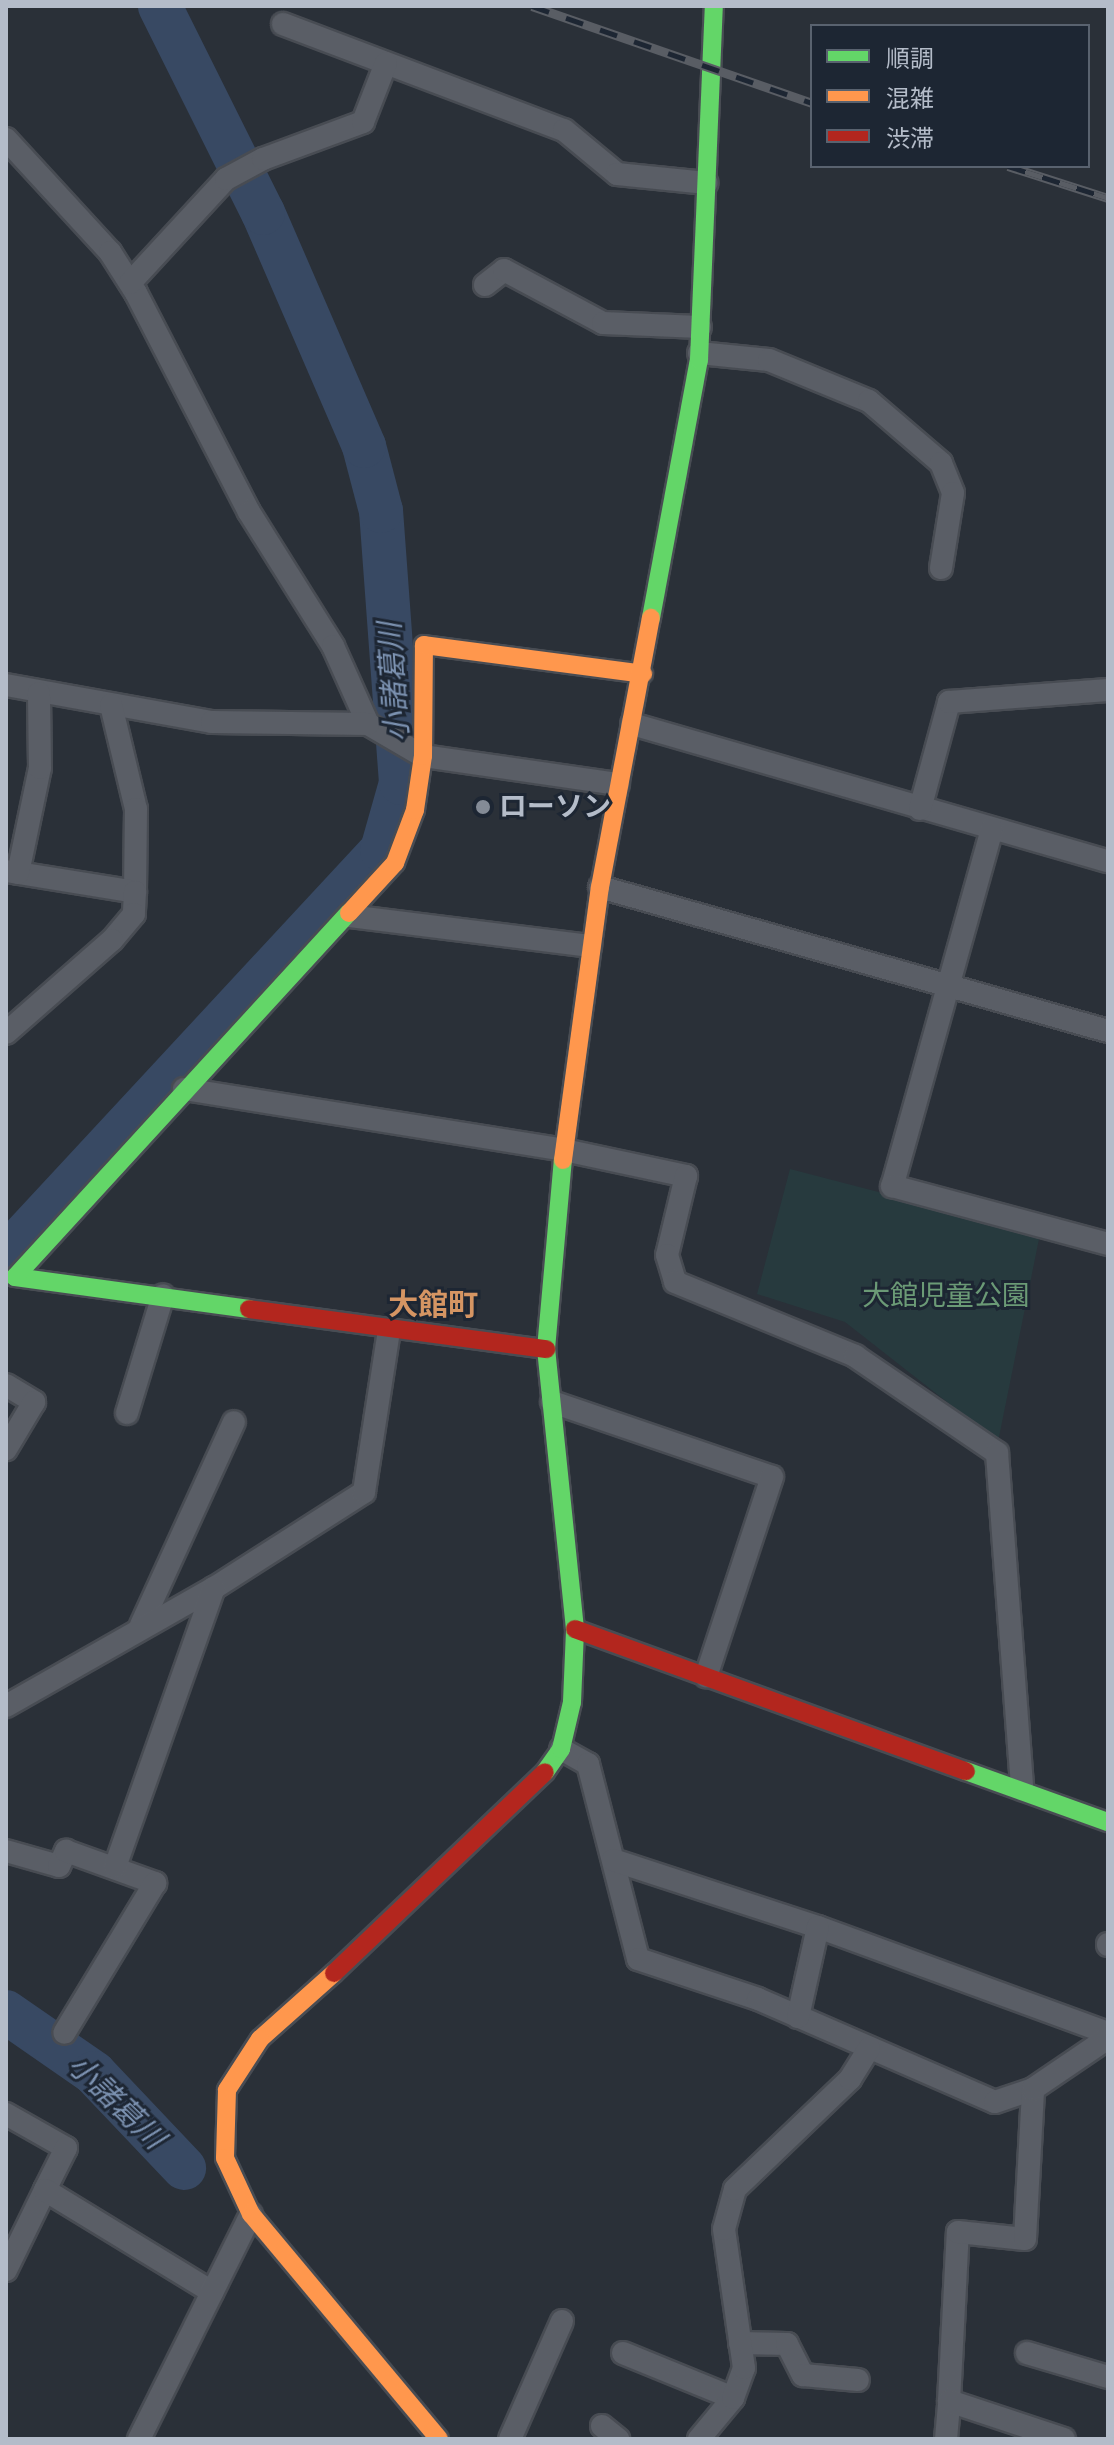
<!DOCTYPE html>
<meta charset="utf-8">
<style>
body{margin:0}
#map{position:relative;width:1114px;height:2445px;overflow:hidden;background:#2a3038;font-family:Roboto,"Noto Sans JP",sans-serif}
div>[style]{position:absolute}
.green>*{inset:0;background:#273a3e}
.river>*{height:44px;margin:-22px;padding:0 22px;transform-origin:22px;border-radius:22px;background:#384963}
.roads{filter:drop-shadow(2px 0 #484c53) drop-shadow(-2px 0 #484c53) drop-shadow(0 2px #484c53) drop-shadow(0 -2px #484c53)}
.street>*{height:22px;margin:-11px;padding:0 11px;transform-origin:11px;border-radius:11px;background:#5a5e66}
.fast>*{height:18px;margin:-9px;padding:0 9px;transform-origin:9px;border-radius:9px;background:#63d668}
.slow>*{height:18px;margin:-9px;padding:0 9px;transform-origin:9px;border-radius:9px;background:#ff974d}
.jam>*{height:18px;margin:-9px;padding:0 9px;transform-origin:9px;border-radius:9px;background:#b3261e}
.rail>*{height:9px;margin-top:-4.5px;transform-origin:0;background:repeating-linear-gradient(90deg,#1d2633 0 18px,#595d64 0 36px);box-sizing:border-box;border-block:2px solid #595d64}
.dots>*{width:22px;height:22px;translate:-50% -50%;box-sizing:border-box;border:4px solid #1d2633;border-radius:50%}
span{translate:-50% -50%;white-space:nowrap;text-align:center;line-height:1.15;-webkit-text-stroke:6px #1d2633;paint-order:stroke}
.poi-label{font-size:28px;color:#b4bcc9;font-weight:700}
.left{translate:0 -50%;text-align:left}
.park-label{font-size:28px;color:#6b9a76}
.water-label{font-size:30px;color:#7c92b1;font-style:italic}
.neighbourhood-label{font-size:30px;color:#d59563;font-weight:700}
.frame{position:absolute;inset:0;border:8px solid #b4bcc9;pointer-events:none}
.legend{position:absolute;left:810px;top:24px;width:280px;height:144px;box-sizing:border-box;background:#1d2633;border:2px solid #59626f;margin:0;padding:10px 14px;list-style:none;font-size:24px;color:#b4bcc9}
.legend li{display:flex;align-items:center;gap:16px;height:40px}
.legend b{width:40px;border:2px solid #59626f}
</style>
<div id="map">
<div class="green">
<i style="clip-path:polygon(790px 1169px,1040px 1234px,998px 1442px,845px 1322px,757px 1294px)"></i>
</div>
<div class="river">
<i style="left:6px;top:1255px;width:553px;rotate:-47.13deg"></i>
<i style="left:382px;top:850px;width:70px;rotate:-74.2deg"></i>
<i style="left:401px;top:783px;width:273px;rotate:-94.2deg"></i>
<i style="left:381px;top:511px;width:67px;rotate:-104.7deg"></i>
<i style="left:364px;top:446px;width:254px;rotate:-113.4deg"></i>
<i style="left:263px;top:213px;width:231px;rotate:-116.5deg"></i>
<i style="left:6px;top:2012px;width:107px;rotate:34.7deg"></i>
<i style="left:94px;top:2073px;width:131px;rotate:46.5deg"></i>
</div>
<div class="roads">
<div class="street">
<i style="left:283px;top:24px;width:300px;rotate:20.7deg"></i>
<i style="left:564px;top:130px;width:69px;rotate:39.7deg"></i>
<i style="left:617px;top:174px;width:90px;rotate:5.7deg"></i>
<i style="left:6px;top:139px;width:154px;rotate:47.4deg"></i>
<i style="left:110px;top:252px;width:49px;rotate:57.6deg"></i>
<i style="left:136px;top:293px;width:246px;rotate:62.7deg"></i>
<i style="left:249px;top:512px;width:158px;rotate:57.9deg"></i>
<i style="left:333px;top:646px;width:85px;rotate:65.8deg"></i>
<i style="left:368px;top:724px;width:61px;rotate:30.3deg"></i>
<i style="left:130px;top:283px;width:142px;rotate:-47.3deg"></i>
<i style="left:226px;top:179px;width:42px;rotate:-28.4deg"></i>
<i style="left:263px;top:159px;width:107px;rotate:-20.3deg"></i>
<i style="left:363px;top:122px;width:63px;rotate:-68.7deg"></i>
<i style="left:485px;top:285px;width:24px;rotate:-38deg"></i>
<i style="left:504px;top:270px;width:112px;rotate:28.2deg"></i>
<i style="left:603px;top:323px;width:97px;rotate:2.4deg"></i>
<i style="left:699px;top:353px;width:70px;rotate:5.7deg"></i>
<i style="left:769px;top:360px;width:108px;rotate:22.3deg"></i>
<i style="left:869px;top:401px;width:95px;rotate:40.7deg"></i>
<i style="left:941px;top:463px;width:32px;rotate:68deg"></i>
<i style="left:953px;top:493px;width:76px;rotate:99.1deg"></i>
<i style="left:6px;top:685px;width:209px;rotate:10.2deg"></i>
<i style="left:212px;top:722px;width:156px;rotate:0.7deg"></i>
<i style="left:111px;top:705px;width:107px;rotate:76.5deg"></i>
<i style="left:136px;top:809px;width:83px;rotate:90.7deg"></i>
<i style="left:632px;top:724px;width:495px;rotate:16.1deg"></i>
<i style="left:423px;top:756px;width:197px;rotate:8.2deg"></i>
<i style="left:920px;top:809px;width:111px;rotate:-74.8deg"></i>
<i style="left:949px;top:702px;width:159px;rotate:-4.3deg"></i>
<i style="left:992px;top:829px;width:371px;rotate:105.6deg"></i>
<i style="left:892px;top:1186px;width:224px;rotate:15deg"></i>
<i style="left:6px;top:871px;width:131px;rotate:9.2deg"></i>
<i style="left:135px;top:892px;width:22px;rotate:93deg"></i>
<i style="left:134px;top:914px;width:34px;rotate:130deg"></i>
<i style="left:112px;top:940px;width:141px;rotate:138.7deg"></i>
<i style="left:18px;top:873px;width:107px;rotate:-78.2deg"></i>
<i style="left:40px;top:768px;width:75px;rotate:-90.8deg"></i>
<i style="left:600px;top:887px;width:528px;rotate:15.83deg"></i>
<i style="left:349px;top:916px;width:243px;rotate:7.1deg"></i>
<i style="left:184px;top:1089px;width:385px;rotate:9.1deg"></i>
<i style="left:564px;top:1150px;width:125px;rotate:12deg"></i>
<i style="left:686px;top:1176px;width:81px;rotate:103.5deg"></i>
<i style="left:667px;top:1255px;width:28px;rotate:73deg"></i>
<i style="left:675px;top:1282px;width:195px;rotate:22.3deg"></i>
<i style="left:855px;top:1356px;width:172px;rotate:34.3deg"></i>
<i style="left:997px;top:1453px;width:337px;rotate:85.7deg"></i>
<i style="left:6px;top:1385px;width:33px;rotate:31deg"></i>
<i style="left:34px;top:1402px;width:55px;rotate:120.8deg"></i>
<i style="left:552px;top:1402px;width:232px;rotate:18.8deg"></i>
<i style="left:772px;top:1477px;width:210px;rotate:108.3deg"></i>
<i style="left:127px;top:1413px;width:123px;rotate:-73deg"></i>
<i style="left:141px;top:1625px;width:223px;rotate:-65.4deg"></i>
<i style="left:6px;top:1706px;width:239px;rotate:-29.6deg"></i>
<i style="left:214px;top:1588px;width:178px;rotate:-32.6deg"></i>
<i style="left:364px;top:1492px;width:163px;rotate:-81.2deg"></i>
<i style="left:561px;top:1749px;width:31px;rotate:29deg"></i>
<i style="left:588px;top:1764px;width:201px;rotate:75.6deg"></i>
<i style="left:638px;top:1959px;width:126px;rotate:18.4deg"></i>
<i style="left:758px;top:1999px;width:258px;rotate:23.5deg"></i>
<i style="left:995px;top:2102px;width:40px;rotate:-18.9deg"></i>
<i style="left:6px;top:1851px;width:55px;rotate:15.8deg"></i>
<i style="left:59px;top:1866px;width:17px;rotate:-65deg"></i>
<i style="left:66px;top:1851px;width:95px;rotate:19.8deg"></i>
<i style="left:155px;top:1883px;width:175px;rotate:121.2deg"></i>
<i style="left:613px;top:1860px;width:216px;rotate:18.1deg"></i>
<i style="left:818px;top:1927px;width:309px;rotate:20.1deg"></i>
<i style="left:115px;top:1867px;width:296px;rotate:-70.5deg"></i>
<i style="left:1108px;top:1944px;width:1px;rotate:90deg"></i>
<i style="left:798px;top:2017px;width:92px;rotate:-77.5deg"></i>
<i style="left:6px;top:2114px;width:69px;rotate:29.5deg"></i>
<i style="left:66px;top:2148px;width:47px;rotate:116.6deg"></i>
<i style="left:6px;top:2270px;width:89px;rotate:-64deg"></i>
<i style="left:45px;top:2190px;width:196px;rotate:31.4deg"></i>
<i style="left:740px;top:2343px;width:47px;rotate:1.2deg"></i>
<i style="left:787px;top:2344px;width:35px;rotate:63deg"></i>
<i style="left:803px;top:2375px;width:55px;rotate:5.2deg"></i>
<i style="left:623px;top:2353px;width:119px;rotate:22.2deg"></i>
<i style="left:1027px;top:2353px;width:84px;rotate:16.5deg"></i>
<i style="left:949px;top:2401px;width:169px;rotate:-87deg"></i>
<i style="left:958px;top:2232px;width:67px;rotate:6deg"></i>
<i style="left:1025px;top:2239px;width:150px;rotate:-86.9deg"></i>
<i style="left:1033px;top:2089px;width:91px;rotate:-34.2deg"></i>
<i style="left:602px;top:2426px;width:21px;rotate:39deg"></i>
<i style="left:139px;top:2439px;width:251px;rotate:-63.5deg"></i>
<i style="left:510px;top:2439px;width:129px;rotate:-66.2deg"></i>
<i style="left:699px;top:2439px;width:53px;rotate:-50.3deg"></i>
<i style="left:733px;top:2398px;width:32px;rotate:-70deg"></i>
<i style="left:744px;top:2368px;width:140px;rotate:-98.2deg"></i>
<i style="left:724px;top:2229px;width:41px;rotate:-74.6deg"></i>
<i style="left:735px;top:2189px;width:159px;rotate:-43.7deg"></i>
<i style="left:850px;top:2079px;width:36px;rotate:-58deg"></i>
<i style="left:946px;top:2439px;width:38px;rotate:-85deg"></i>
<i style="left:949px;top:2401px;width:121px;rotate:18.3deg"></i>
</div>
<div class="fast">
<i style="left:651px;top:618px;width:262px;rotate:-79.5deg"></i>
<i style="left:699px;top:360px;width:354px;rotate:-87.6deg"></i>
<i style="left:249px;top:1309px;width:236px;rotate:-172.2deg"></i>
<i style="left:15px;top:1277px;width:494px;rotate:-47.5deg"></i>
<i style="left:966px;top:1771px;width:151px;rotate:19.8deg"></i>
<i style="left:545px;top:1772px;width:28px;rotate:-55deg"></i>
<i style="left:561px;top:1749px;width:48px;rotate:-76.8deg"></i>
<i style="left:572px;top:1702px;width:73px;rotate:-87.6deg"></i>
<i style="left:575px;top:1629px;width:281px;rotate:-95.9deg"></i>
<i style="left:546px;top:1349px;width:190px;rotate:-84.9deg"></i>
</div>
<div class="slow">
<i style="left:349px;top:913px;width:68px;rotate:-47.4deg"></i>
<i style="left:395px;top:863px;width:57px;rotate:-69.3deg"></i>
<i style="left:415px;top:810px;width:55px;rotate:-81.6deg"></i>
<i style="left:423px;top:756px;width:111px;rotate:-89.5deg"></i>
<i style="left:424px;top:645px;width:221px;rotate:7.5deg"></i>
<i style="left:563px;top:1160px;width:275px;rotate:-82.3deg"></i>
<i style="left:600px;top:887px;width:274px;rotate:-79.3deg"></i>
<i style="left:334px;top:1973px;width:99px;rotate:138.3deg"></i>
<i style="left:260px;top:2039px;width:61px;rotate:122.9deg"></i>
<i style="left:227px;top:2090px;width:68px;rotate:91.7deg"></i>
<i style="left:225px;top:2158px;width:62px;rotate:65.1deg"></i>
<i style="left:251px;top:2214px;width:293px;rotate:50.1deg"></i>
</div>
<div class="jam">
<i style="left:249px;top:1309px;width:300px;rotate:7.7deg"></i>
<i style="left:575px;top:1629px;width:416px;rotate:20deg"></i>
<i style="left:334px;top:1973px;width:291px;rotate:-43.6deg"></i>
</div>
</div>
<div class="rail">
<i style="left:532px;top:6px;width:296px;rotate:19.1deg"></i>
<i style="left:1008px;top:166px;width:105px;rotate:17.7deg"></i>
</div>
<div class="dots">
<i style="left:483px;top:807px;background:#848b96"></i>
</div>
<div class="poi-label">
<span class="left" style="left:499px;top:807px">ローソン</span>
</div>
<div class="park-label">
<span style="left:946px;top:1296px">大館児童公園</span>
</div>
<div class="water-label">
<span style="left:394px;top:682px;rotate:-94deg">小諸葛川</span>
<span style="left:116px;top:2102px;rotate:44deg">小諸葛川</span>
</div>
<div class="neighbourhood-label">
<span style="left:433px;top:1305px">大館町</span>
</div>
<div class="frame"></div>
<ul class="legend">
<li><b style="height:10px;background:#63d668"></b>順調</li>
<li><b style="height:10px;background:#ff974d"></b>混雑</li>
<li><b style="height:10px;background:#b3261e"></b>渋滞</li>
</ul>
</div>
